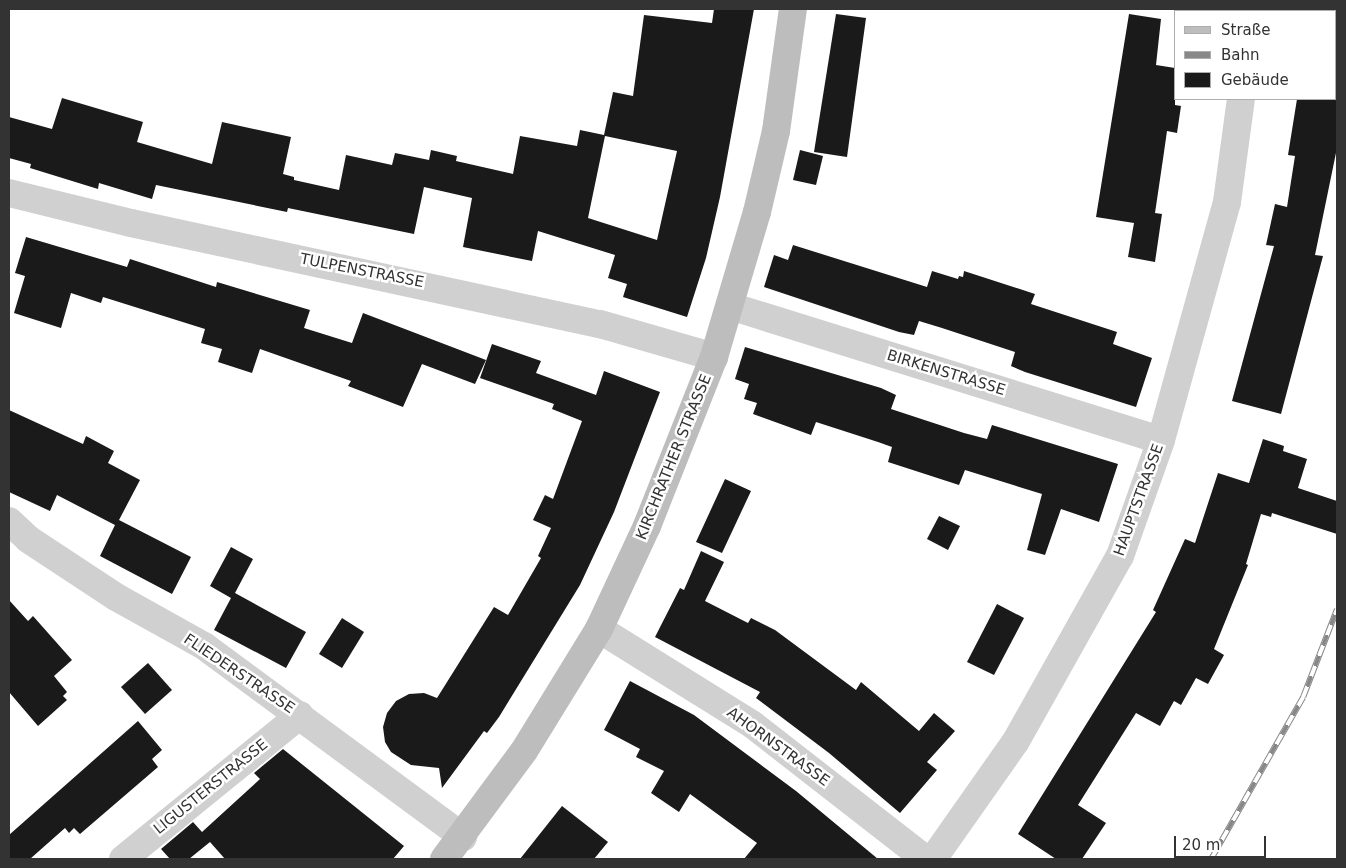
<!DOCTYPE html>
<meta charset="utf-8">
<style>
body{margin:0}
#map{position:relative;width:1346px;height:868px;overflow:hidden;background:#fff;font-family:"DejaVu Sans",sans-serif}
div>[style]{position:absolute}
.building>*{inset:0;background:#1a1a1a}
.minor>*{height:28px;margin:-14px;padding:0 14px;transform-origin:14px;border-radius:14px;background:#d0d0d0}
.secondary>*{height:28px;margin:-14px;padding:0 14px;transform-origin:14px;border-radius:14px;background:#bdbdbd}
.rail>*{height:5.5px;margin-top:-2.75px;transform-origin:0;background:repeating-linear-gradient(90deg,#fff 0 11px,#888 0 22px);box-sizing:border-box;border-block:1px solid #888}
span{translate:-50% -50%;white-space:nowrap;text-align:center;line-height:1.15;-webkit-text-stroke:5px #fff;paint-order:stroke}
.street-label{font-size:15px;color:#333}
.frame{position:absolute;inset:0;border:10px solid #333;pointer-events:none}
.legend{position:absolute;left:1174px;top:10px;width:162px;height:90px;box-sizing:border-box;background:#fff;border:1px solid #adadad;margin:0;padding:6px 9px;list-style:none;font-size:15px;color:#333}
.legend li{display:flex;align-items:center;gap:10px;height:25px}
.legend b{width:25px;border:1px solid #adadad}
.scale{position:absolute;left:1174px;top:836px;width:92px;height:22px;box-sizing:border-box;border:2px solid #333;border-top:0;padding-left:6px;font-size:15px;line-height:18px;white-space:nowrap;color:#333;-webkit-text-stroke:4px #fff;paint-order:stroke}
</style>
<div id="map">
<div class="building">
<i style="clip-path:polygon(evenodd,714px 9px,754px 9px,720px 197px,706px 258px,687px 317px,623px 297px,627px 284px,608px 278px,615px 255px,538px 231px,532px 261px,463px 247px,472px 198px,424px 187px,414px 234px,288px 208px,287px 212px,156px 185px,152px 199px,99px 183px,98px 189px,30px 168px,31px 164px,9px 158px,9px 117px,52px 129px,62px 98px,143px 122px,137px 142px,212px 164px,222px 122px,291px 137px,283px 174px,294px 177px,294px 180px,339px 190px,346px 155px,392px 165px,395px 153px,429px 160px,431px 150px,457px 156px,456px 161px,513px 174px,520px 136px,577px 146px,580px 130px,604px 135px,613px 92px,633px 96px,644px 15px,712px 23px,714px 9px,605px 136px,677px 151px,657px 240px,588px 218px,605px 136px)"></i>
<i style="clip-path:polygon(836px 14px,866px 18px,847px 157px,814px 152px)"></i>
<i style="clip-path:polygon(1129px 14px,1161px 19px,1156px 65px,1175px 68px,1175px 105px,1181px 106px,1177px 133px,1167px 131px,1163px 159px,1155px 213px,1162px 214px,1155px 262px,1128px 257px,1134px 223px,1096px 217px)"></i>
<i style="clip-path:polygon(1297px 99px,1337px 99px,1337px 148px,1315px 255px,1323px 256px,1281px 414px,1232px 401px,1274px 246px,1266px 245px,1275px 204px,1287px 207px,1295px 156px,1288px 155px)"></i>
<i style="clip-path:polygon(800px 150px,823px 156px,816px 185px,793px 180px)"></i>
<i style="clip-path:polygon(26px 237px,127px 267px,130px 259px,216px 287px,217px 282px,310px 310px,304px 328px,352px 343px,363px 313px,486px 360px,475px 384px,422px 364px,403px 407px,348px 386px,351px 381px,260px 349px,252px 373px,218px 362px,222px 349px,201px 343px,205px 329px,103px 297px,101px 303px,71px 293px,61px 328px,14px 313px,25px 276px,15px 273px)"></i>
<i style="clip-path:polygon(793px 245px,927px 287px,932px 271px,958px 279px,959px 276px,963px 277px,964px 271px,1035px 294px,1031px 304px,1117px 332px,1113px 344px,1152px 358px,1136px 407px,1025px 372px,1011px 366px,1015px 352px,942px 328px,919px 321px,914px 335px,899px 332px,764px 287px,774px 255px,788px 260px)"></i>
<i style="clip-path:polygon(492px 344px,541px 361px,536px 373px,596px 395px,604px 371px,660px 392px,614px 512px,580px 585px,499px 717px,487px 733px,484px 731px,442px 788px,439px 768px,411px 765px,391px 752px,385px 742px,383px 727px,387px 713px,396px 701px,409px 694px,424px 693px,437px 698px,494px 607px,508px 615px,541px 558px,538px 556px,551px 528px,533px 520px,545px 495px,553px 499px,582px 421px,552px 409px,554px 404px,480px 378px)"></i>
<i style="clip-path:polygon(745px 347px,881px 388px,896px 395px,891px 409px,964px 433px,987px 439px,992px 425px,1118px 464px,1099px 522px,1061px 509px,1045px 555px,1027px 550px,1042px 494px,965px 470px,959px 485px,888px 462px,892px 447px,878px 442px,816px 422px,811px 435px,753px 414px,757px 403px,744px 399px,749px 384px,735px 379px)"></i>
<i style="clip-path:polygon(9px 410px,83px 444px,86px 436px,114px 451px,108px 463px,140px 480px,119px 520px,191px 557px,172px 594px,100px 556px,115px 525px,57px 495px,50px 511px,9px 492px)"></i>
<i style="clip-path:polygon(1263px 439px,1284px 446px,1283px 451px,1307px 459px,1298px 488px,1337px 501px,1337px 534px,1272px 513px,1271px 517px,1261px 514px,1246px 564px,1248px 565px,1214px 649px,1224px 655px,1208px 684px,1196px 678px,1181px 705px,1174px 701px,1160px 726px,1136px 713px,1078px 805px,1106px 823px,1082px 859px,1056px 859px,1018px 834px,1156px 612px,1153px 610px,1185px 539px,1195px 543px,1218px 473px,1249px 483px)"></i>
<i style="clip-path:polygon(725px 479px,751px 491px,722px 553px,696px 542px)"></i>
<i style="clip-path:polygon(939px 516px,960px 526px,948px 550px,927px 539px)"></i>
<i style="clip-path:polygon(231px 547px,253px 559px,235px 593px,306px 632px,286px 668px,214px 630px,231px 598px,210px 586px)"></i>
<i style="clip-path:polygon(701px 551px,724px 562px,705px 601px,748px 623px,751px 618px,775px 630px,856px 690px,861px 682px,919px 731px,934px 713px,955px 731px,927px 762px,937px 770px,900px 813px,829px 753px,756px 698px,760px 692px,655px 637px,680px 588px,684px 590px)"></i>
<i style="clip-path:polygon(9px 600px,28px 621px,33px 616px,72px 660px,54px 676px,67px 692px,63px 696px,67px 700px,38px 726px,9px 692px)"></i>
<i style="clip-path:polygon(997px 604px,1024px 618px,994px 675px,967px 662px)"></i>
<i style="clip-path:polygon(342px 618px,364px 632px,342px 668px,319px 654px)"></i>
<i style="clip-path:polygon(148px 663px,172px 690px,145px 714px,121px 687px)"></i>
<i style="clip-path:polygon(630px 681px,694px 715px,796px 791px,878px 859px,744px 859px,757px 843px,690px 794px,679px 812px,651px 793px,664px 771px,636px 757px,640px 749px,604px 730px)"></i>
<i style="clip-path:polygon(138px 721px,162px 750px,152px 759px,158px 767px,80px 834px,74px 828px,69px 833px,65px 828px,30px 859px,9px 859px,9px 835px)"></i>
<i style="clip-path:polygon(283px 749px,404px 846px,393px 859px,225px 859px,210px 842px,189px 859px,170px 859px,161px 849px,193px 822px,202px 832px,260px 779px,254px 773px)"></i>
<i style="clip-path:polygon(562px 806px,608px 842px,594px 859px,520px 859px)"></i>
</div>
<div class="minor">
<i style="left:1252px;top:11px;width:2px;rotate:-90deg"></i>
<i style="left:9px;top:193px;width:126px;rotate:13.8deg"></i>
<i style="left:131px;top:223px;width:480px;rotate:12.2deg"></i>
<i style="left:600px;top:324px;width:119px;rotate:16.1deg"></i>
<i style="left:730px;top:306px;width:451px;rotate:17.3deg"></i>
<i style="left:9px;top:521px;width:26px;rotate:43deg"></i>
<i style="left:28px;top:539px;width:105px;rotate:33.4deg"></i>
<i style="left:116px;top:597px;width:101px;rotate:29.1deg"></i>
<i style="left:204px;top:646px;width:322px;rotate:36.4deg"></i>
<i style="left:599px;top:629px;width:181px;rotate:31.9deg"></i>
<i style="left:753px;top:725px;width:218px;rotate:37.9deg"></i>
<i style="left:123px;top:859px;width:228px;rotate:-39.1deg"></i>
<i style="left:933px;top:859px;width:144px;rotate:-54.9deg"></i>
<i style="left:1016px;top:741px;width:212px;rotate:-60.7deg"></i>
<i style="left:1120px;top:556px;width:123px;rotate:-70.5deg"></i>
<i style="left:1161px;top:440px;width:247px;rotate:-74.5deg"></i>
<i style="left:1227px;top:202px;width:104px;rotate:-82.3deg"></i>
</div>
<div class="secondary">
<i style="left:444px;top:859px;width:134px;rotate:-53.5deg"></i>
<i style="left:524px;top:751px;width:143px;rotate:-58.4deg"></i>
<i style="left:599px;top:629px;width:114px;rotate:-65deg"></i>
<i style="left:647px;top:526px;width:182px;rotate:-68.4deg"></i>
<i style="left:714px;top:357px;width:151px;rotate:-73.5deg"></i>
<i style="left:757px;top:212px;width:83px;rotate:-76.8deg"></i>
<i style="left:776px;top:131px;width:123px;rotate:-82.1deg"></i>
</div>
<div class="rail">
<i style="left:1211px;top:859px;width:186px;rotate:-60.4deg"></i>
<i style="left:1303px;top:697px;width:94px;rotate:-68.9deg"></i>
</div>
<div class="street-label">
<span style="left:362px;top:271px;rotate:11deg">TULPENSTRASSE</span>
<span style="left:946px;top:373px;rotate:17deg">BIRKENSTRASSE</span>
<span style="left:674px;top:457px;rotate:-68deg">KIRCHRATHER STRASSE</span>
<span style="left:1139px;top:500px;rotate:-70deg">HAUPTSTRASSE</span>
<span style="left:239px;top:674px;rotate:34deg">FLIEDERSTRASSE</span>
<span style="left:778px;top:747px;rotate:36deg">AHORNSTRASSE</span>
<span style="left:211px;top:787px;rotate:-39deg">LIGUSTERSTRASSE</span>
</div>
<div class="frame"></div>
<ul class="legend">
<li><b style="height:6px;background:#bdbdbd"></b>Straße</li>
<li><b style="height:6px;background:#888"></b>Bahn</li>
<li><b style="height:14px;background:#1a1a1a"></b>Gebäude</li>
</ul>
<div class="scale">20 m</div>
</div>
